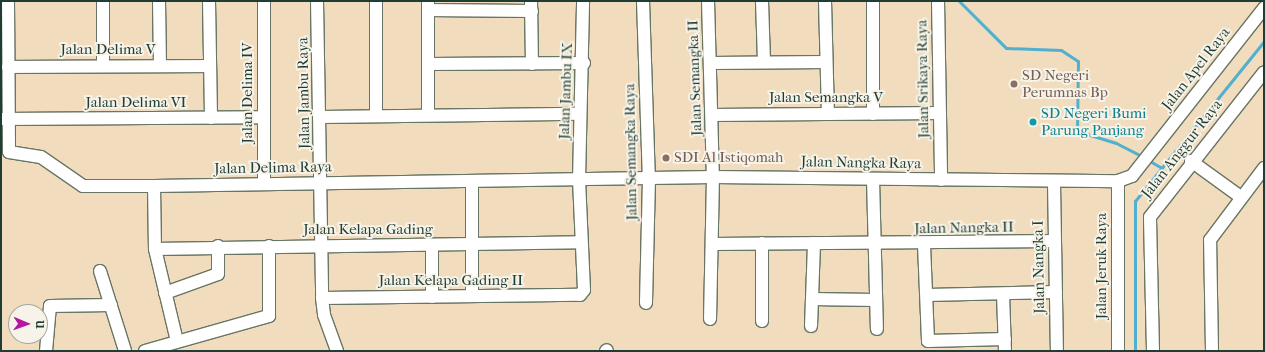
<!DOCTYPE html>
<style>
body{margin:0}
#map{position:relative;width:1265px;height:352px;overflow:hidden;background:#f2dcbe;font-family:"IM FELL French Canon",serif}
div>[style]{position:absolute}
.stream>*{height:3px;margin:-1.5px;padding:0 1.5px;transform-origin:1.5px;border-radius:1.5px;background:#51b0cf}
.roads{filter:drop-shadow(1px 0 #697564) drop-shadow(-1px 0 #697564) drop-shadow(0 1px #697564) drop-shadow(0 -1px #697564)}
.street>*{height:12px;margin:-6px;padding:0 6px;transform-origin:6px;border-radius:6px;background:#fff}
.dots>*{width:11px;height:11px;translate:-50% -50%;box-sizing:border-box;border:2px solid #f7f3e8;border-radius:50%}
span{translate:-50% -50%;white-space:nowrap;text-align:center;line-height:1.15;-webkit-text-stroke:4px #f7f3e8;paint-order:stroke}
.street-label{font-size:15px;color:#1f3d34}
.education-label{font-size:15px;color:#785e54}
.left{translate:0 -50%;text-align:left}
.culture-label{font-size:15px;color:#0d838f}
.frame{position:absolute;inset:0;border:2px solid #1f3d34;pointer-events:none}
.north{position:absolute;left:8px;top:304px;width:40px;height:40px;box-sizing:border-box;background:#f7f3e8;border:1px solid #a1aaa0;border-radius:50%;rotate:92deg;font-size:11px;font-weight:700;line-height:16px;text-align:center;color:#1f3d34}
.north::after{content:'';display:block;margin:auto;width:14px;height:18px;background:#b5179e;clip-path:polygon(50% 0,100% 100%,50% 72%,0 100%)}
</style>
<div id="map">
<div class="stream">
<i style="left:959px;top:1px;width:66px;rotate:45deg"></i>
<i style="left:1006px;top:48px;width:55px;rotate:2.1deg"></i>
<i style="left:1061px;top:50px;width:20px;rotate:33deg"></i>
<i style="left:1078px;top:61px;width:70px;rotate:90.8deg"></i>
<i style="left:1077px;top:131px;width:41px;rotate:17.1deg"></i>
<i style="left:1116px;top:143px;width:30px;rotate:27deg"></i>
<i style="left:1148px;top:160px;width:16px;rotate:30deg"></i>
<i style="left:1135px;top:351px;width:150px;rotate:-90deg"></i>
<i style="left:1135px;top:201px;width:206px;rotate:-51.1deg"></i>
</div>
<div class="roads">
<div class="street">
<i style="left:8px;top:1px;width:151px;rotate:89.6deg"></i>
<i style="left:9px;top:152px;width:32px;rotate:9deg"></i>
<i style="left:41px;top:157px;width:51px;rotate:34.6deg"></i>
<i style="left:83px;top:186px;width:71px"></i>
<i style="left:154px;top:186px;width:559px;rotate:-0.92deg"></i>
<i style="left:713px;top:177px;width:405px;rotate:0.6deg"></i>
<i style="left:1118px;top:181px;width:15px;rotate:-20deg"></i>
<i style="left:1132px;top:176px;width:214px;rotate:-51.8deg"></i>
<i style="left:103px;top:1px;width:65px;rotate:90deg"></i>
<i style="left:159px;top:1px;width:65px;rotate:89.1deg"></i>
<i style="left:209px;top:1px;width:117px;rotate:89deg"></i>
<i style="left:264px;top:1px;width:183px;rotate:90deg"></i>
<i style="left:317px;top:1px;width:297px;rotate:89deg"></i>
<i style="left:322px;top:298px;width:17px;rotate:83deg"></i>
<i style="left:324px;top:315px;width:38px;rotate:70deg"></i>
<i style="left:376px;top:1px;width:115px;rotate:90deg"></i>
<i style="left:428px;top:1px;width:114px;rotate:90deg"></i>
<i style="left:531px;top:1px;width:63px;rotate:89.1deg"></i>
<i style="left:643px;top:1px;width:178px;rotate:88.1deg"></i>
<i style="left:649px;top:179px;width:124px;rotate:91.4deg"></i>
<i style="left:708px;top:1px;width:176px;rotate:88.4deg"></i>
<i style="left:713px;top:177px;width:142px;rotate:91.2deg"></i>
<i style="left:762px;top:1px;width:61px;rotate:88.1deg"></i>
<i style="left:825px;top:1px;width:112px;rotate:88.5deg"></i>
<i style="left:873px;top:1px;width:113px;rotate:90deg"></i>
<i style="left:938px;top:1px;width:179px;rotate:89deg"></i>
<i style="left:428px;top:10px;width:104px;rotate:0.6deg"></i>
<i style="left:712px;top:63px;width:114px;rotate:-0.5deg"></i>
<i style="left:429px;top:64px;width:155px;rotate:-0.4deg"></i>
<i style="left:8px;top:67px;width:201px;rotate:-0.3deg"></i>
<i style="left:712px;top:115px;width:228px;rotate:-0.5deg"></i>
<i style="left:321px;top:117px;width:259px;rotate:-0.7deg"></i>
<i style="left:1px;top:119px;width:263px;rotate:-0.4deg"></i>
<i style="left:1191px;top:161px;width:62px;rotate:35.8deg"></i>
<i style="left:873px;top:179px;width:150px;rotate:88.5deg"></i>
<i style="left:1054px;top:183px;width:168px;rotate:89deg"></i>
<i style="left:154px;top:186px;width:63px;rotate:89.1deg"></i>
<i style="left:155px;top:249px;width:95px;rotate:76.6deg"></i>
<i style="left:762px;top:243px;width:78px;rotate:90deg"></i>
<i style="left:713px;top:244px;width:342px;rotate:-0.5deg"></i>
<i style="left:924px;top:245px;width:96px;rotate:87.6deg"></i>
<i style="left:928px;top:341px;width:77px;rotate:-1.5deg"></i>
<i style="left:155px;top:249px;width:426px;rotate:-0.9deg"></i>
<i style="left:100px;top:271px;width:84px;rotate:72.6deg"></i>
<i style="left:165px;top:293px;width:56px;rotate:-19.7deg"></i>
<i style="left:218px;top:274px;width:28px;rotate:-90deg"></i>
<i style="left:1003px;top:294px;width:57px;rotate:88deg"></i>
<i style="left:927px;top:295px;width:129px;rotate:-1.3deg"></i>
<i style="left:472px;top:296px;width:114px;rotate:-90deg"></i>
<i style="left:432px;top:297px;width:51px;rotate:-90deg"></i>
<i style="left:322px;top:298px;width:258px;rotate:-0.7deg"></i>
<i style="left:580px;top:295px;width:6px;rotate:-51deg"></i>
<i style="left:584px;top:290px;width:109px;rotate:-92.6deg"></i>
<i style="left:579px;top:181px;width:180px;rotate:-88.7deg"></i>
<i style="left:814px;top:299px;width:62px;rotate:0.9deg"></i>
<i style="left:811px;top:326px;width:83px;rotate:-87.9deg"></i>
<i style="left:46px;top:351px;width:45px;rotate:-84.9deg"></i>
<i style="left:50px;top:306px;width:61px;rotate:-0.9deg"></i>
<i style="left:145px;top:351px;width:129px;rotate:-15.8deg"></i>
<i style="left:269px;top:316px;width:70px;rotate:-90deg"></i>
<i style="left:606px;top:351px;width:1px;rotate:-45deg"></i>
<i style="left:1118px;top:351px;width:170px;rotate:-90deg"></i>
<i style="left:1153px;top:351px;width:134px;rotate:-91.3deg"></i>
<i style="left:1150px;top:217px;width:184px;rotate:-51.8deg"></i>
<i style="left:1212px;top:351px;width:111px;rotate:-91deg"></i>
<i style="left:1210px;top:240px;width:90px;rotate:-53.1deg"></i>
</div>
</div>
<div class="dots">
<i style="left:1014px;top:84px;background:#8d6e63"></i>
<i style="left:1033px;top:122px;background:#0f9aa8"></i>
<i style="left:666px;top:158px;background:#8d6e63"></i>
</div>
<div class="street-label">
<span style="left:108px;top:50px">Jalan Delima V</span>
<span style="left:1196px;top:69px;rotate:-52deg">Jalan Apel Raya</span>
<span style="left:695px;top:78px;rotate:-92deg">Jalan Semangka II</span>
<span style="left:923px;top:79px;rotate:-91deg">Jalan Srikaya Raya</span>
<span style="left:566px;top:91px;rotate:-88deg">Jalan Jambu IX</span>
<span style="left:248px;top:93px;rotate:-90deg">Jalan Delima IV</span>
<span style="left:304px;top:93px;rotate:-91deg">Jalan Jambu Raya</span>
<span style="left:826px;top:98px">Jalan Semangka V</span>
<span style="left:136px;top:103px">Jalan Delima VI</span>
<span style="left:1182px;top:149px;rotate:-52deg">Jalan Anggur Raya</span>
<span style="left:631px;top:152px;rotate:-91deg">Jalan Semangka Raya</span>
<span style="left:861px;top:163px;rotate:1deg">Jalan Nangka Raya</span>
<span style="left:273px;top:168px;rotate:-1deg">Jalan Delima Raya</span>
<span style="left:964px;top:228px;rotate:-1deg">Jalan Nangka II</span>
<span style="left:368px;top:230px">Jalan Kelapa Gading</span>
<span style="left:1102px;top:266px;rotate:-90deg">Jalan Jeruk Raya</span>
<span style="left:1039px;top:267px;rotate:-91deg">Jalan Nangka I</span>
<span style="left:451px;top:281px">Jalan Kelapa Gading II</span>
</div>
<div class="education-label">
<span class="left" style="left:1022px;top:84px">SD Negeri<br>Perumnas Bp</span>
<span class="left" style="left:674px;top:158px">SDI Al Istiqomah</span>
</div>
<div class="culture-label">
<span class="left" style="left:1041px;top:122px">SD Negeri Bumi<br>Parung Panjang</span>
</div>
<div class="frame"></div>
<div class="north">U</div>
</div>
